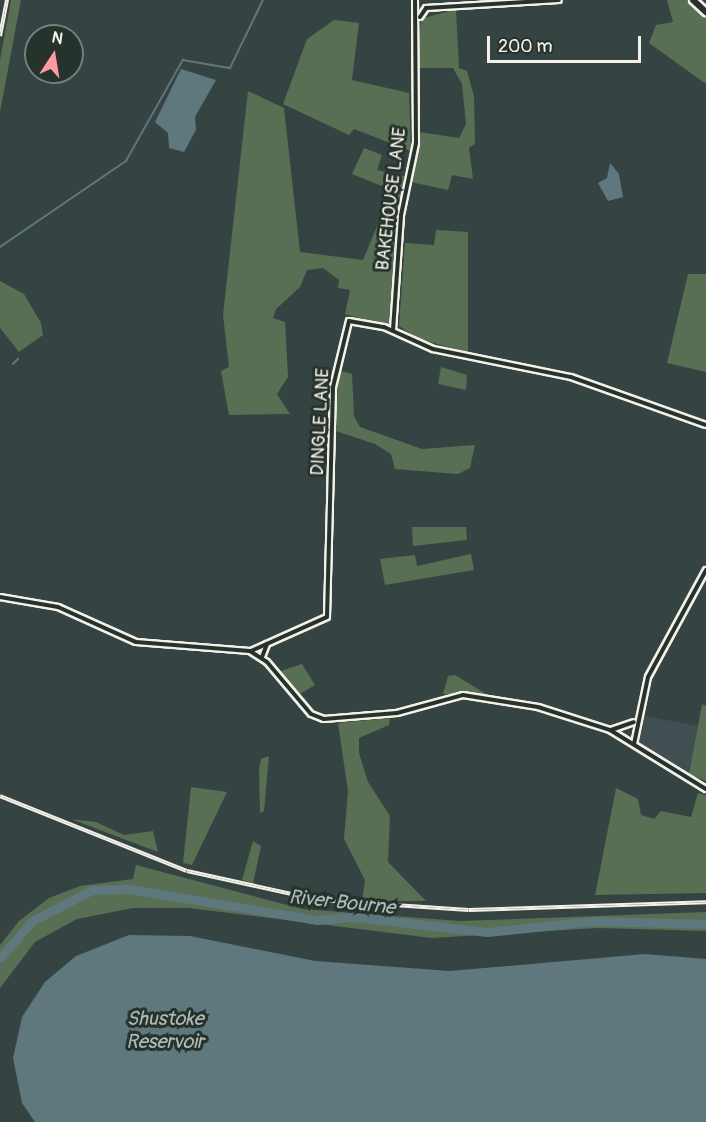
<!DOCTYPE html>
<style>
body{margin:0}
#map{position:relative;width:706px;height:1122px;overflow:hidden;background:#364343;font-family:Pangolin,sans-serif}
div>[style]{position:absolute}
.built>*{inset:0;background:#414e52}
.green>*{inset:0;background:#596f54}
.water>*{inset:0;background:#5e787e}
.stream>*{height:1.5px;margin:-0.75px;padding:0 0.75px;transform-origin:0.75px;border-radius:0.75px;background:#5e787e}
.river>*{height:9px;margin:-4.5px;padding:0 4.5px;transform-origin:4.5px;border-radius:4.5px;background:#5e787e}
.roads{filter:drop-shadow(2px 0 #f4f1e8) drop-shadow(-2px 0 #f4f1e8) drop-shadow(0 2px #f4f1e8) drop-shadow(0 -2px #f4f1e8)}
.street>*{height:4px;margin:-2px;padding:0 2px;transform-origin:2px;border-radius:2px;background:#26332d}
.secondary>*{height:6px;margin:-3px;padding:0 3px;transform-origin:3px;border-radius:3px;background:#26332d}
.rail>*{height:4px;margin-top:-2px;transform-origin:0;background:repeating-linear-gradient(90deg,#26332d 0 4.5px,#f4f1e8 0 9px);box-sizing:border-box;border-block:2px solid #f4f1e8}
span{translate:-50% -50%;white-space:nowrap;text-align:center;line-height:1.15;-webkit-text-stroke:6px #26332d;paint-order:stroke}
.street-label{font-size:18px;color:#f4f1e8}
.water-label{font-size:20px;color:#b0bbb8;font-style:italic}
.north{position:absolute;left:24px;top:24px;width:60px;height:60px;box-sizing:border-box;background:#26332d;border:2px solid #787f78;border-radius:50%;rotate:12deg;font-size:16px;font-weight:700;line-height:24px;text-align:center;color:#f4f1e8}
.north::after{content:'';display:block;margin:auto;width:21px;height:27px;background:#ff9aa2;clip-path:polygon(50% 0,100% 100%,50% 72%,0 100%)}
.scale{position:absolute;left:487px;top:36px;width:154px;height:27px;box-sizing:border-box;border:3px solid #f4f1e8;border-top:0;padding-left:8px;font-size:18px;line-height:21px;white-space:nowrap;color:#f4f1e8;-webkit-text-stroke:4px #26332d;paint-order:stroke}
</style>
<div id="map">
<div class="built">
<i style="clip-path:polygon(640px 715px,698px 726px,689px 774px,637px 743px)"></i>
</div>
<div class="green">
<i style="clip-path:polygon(11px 0,21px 0,0 112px,0 60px)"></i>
<i style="clip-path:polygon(667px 0,690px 0,706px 15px,706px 84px,649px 43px,656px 25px,673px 22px)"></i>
<i style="clip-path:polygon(456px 9px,459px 68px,467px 71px,474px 96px,475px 144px,469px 148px,473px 179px,452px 175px,448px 190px,411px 182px,419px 132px,459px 138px,466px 124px,462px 84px,453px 68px,417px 68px,421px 19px)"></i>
<i style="clip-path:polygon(334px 20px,359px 23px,352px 80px,409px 93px,411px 151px,354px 129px,349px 135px,283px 104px,307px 39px)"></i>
<i style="clip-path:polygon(248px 91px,284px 108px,300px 252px,363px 260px,392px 190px,352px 174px,364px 148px,382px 155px,377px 170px,404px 176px,389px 327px,345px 314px,350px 290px,338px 288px,339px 280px,323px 268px,307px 270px,300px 287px,276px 309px,273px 318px,285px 322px,288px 377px,277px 394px,290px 414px,229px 415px,221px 371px,229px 367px,223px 315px)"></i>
<i style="clip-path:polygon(436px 230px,468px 232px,468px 353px,417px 338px,399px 326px,405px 243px,434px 245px)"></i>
<i style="clip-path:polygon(688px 274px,706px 274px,706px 372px,667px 363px)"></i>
<i style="clip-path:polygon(0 281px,24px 294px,41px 323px,43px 335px,19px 352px,0 328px)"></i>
<i style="clip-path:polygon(441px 367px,467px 375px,466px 390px,438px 384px)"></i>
<i style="clip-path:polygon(338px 370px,352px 374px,354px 416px,360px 427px,422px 449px,475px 445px,470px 468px,458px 474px,395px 469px,391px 454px,375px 444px,336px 431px)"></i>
<i style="clip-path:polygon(412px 527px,466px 527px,467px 540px,413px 546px)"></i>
<i style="clip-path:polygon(471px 554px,474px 570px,385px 585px,380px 559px,415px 555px,417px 566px)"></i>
<i style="clip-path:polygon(302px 664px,315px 685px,300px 694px,281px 671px)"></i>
<i style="clip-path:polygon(455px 675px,486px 694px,443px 694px,448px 676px)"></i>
<i style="clip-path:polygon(702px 704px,706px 706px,706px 781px,689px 774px)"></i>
<i style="clip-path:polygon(390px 718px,389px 725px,359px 738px,359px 753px,368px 782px,390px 816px,388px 862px,426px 901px,362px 901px,365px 880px,344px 839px,348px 791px,338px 723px)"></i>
<i style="clip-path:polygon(269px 756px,264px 811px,260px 813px,259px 769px,261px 759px)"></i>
<i style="clip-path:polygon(191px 787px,227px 792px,192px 865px,183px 863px)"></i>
<i style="clip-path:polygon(616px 788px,638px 799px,641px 815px,654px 819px,661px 811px,691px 817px,698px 793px,706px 795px,706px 893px,595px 895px)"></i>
<i style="clip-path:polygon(71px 819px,96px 822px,124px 835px,153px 831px,158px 852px)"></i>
<i style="clip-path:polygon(253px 841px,261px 846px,253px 883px,242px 880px)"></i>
<i style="clip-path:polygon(136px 865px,302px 909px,460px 921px,706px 912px,706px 931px,598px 928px,432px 938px,189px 908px,133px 908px,77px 919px,35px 942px,0 988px,0 945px,19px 921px,49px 898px,80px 886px,133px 879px)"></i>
</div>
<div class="water">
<i style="clip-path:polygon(181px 69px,216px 80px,195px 117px,196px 130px,184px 152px,169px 148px,168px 133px,155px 122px)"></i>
<i style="clip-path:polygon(610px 163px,619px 174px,623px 197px,608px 201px,598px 183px,607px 178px)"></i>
<i style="clip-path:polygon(129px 935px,190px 936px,315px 961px,450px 971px,645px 954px,706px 959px,706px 1122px,35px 1122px,22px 1103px,13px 1058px,22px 1017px,45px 982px,76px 956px)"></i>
</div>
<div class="stream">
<i style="left:0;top:247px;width:153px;rotate:-34.3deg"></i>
<i style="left:126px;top:161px;width:116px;rotate:-60.6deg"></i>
<i style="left:183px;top:60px;width:48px;rotate:9.7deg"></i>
<i style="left:230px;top:68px;width:76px;rotate:-64.1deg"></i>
<i style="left:13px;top:364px;width:7px;rotate:-45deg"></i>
</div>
<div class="river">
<i style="left:0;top:958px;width:49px;rotate:-49.1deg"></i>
<i style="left:32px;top:921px;width:68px;rotate:-27.3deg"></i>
<i style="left:92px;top:890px;width:38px;rotate:-2deg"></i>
<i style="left:130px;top:889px;width:190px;rotate:9.4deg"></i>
<i style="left:317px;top:920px;width:37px;rotate:-5deg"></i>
<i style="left:354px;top:917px;width:134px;rotate:6.4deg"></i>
<i style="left:487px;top:932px;width:108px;rotate:-5.9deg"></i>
<i style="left:594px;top:921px;width:112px;rotate:1.5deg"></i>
</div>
<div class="roads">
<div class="street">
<i style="left:420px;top:17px;width:11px;rotate:-56deg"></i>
<i style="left:426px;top:8px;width:133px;rotate:-3.4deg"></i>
<i style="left:393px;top:330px;width:115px;rotate:-86deg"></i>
<i style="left:401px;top:215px;width:74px;rotate:-78.2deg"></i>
<i style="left:416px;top:143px;width:143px;rotate:-90.4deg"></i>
<i style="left:0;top:597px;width:59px;rotate:9.8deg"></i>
<i style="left:58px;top:607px;width:85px;rotate:24.2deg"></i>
<i style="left:136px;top:642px;width:114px;rotate:4.5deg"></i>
<i style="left:250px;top:651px;width:20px;rotate:33deg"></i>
<i style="left:267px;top:662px;width:68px;rotate:49.8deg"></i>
<i style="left:311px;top:714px;width:14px;rotate:21deg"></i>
<i style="left:324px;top:719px;width:73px;rotate:-4.7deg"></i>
<i style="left:397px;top:713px;width:68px;rotate:-15.3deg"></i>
<i style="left:463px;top:695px;width:76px;rotate:9.1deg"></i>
<i style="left:538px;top:707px;width:76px;rotate:17.7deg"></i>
<i style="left:610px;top:730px;width:113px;rotate:31.6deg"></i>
<i style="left:251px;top:651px;width:83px;rotate:-24.1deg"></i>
<i style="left:327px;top:617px;width:230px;rotate:-88.5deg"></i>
<i style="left:333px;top:387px;width:68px;rotate:-76.4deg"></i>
<i style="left:349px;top:321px;width:36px;rotate:10deg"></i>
<i style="left:384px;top:327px;width:54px;rotate:24.2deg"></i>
<i style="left:433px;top:349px;width:141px;rotate:11.5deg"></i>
<i style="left:571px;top:377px;width:143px;rotate:19.6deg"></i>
<i style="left:262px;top:657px;width:14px;rotate:-69deg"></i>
<i style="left:611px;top:730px;width:24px;rotate:-19deg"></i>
<i style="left:634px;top:744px;width:68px;rotate:-78.2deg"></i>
<i style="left:648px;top:677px;width:122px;rotate:-61.5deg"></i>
</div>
<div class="secondary">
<i style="left:693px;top:0;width:18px;rotate:43deg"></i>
</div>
</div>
<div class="rail">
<i style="left:0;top:36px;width:37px;rotate:-79deg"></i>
<i style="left:0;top:796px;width:201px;rotate:21.9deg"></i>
<i style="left:187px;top:871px;width:135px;rotate:12.4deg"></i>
<i style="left:319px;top:900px;width:150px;rotate:3.8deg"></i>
<i style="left:469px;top:910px;width:237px;rotate:-1.9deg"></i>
</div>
<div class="street-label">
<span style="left:392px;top:199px;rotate:-83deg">BAKEHOUSE LANE</span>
<span style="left:321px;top:422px;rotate:-87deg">DINGLE LANE</span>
</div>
<div class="water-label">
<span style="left:342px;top:902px;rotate:6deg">River Bourne</span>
<span style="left:165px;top:1030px">Shustoke<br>Reservoir</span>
</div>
<div class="north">N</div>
<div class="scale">200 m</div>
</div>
